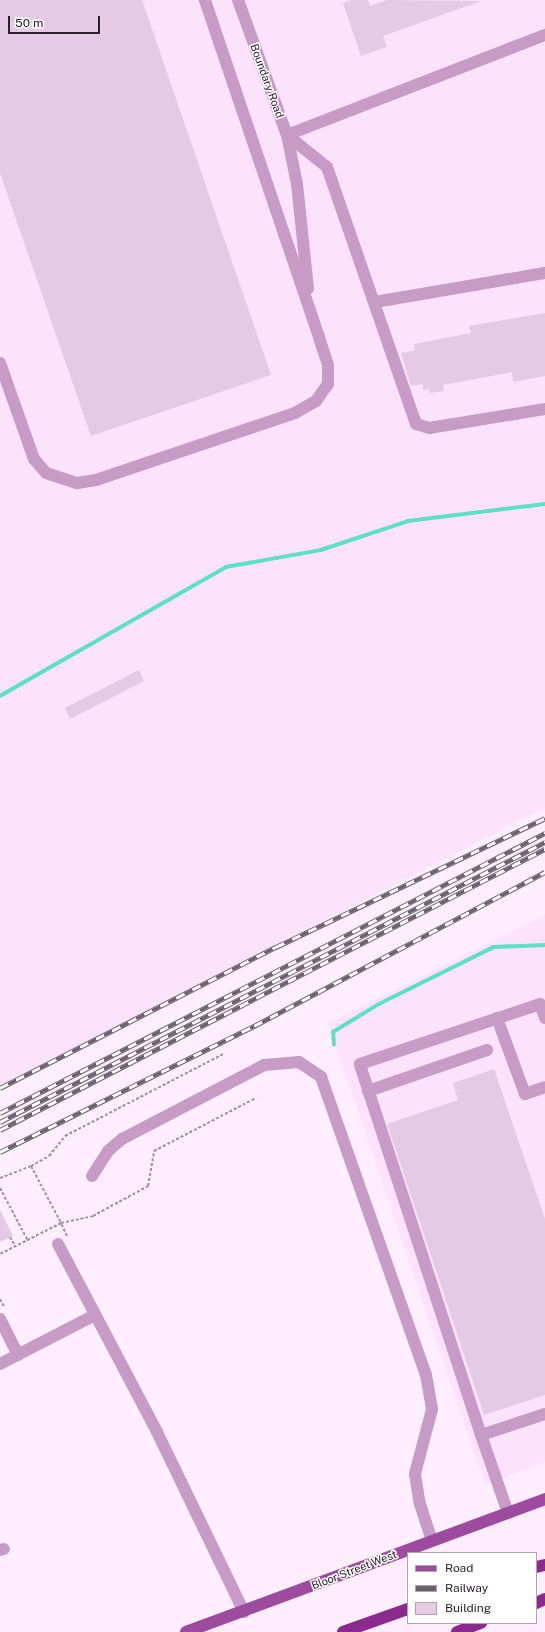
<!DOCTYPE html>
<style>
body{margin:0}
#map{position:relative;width:545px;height:1632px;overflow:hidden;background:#feeefe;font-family:"Public Sans",sans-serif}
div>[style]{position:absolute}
.built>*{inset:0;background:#fde2fc}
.stream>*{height:3.5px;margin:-1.75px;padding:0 1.75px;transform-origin:1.75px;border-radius:1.75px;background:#5fdfc6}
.building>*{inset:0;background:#e4cae4}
.path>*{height:2px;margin-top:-1px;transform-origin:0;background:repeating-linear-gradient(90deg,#a193a1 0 3px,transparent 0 5px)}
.minor>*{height:12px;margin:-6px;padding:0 6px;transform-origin:6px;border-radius:6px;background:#c89bc7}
.major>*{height:12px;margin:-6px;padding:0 6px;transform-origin:6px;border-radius:6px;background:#9d4b9f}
.highway>*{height:12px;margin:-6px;padding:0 6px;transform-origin:6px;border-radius:6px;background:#8c298f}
.rail>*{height:4.5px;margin-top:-2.25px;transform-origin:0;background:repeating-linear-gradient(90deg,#fff 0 9px,#6c606c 0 18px);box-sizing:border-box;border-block:1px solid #6c606c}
span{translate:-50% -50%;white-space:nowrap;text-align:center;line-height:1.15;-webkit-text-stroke:3px #fff;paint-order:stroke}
.street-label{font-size:11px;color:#2b212b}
.legend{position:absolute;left:407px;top:1552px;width:130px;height:72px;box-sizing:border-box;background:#fff;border:1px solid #aaa6aa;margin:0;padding:5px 7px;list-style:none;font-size:12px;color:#2b212b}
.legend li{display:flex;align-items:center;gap:8px;height:20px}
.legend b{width:20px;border:1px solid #aaa6aa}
.scale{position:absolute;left:8px;top:16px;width:92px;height:18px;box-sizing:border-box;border:2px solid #2b212b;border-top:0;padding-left:5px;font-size:12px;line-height:14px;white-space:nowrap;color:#2b212b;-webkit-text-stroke:3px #fff;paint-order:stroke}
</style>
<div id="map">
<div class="built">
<i style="clip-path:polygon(0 0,545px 0,545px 808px,0 1086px)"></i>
<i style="clip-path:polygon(545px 915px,545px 1462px,485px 1485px,328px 1023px)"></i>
</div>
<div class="stream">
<i style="left:0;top:696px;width:260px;rotate:-29.7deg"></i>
<i style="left:226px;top:567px;width:97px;rotate:-10.1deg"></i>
<i style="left:321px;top:550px;width:92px;rotate:-18.4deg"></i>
<i style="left:408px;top:521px;width:138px;rotate:-7.1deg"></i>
<i style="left:334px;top:1045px;width:13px;rotate:-94deg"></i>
<i style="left:333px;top:1032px;width:54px;rotate:-31.3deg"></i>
<i style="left:379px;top:1004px;width:128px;rotate:-26.4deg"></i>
<i style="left:494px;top:947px;width:51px;rotate:-2.2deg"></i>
</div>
<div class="building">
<i style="clip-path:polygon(0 0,142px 0,271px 375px,91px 436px,0 173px)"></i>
<i style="clip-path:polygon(352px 0,368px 0,370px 6px,387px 0,481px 1px,383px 36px,387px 47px,361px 56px,343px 3px)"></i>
<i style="clip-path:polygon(545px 313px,545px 376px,513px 382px,512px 372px,443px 385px,444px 391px,430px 393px,429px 389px,423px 390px,423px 384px,411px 386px,401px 353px,415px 350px,414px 344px,471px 333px,469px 326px)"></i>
<i style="clip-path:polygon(139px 670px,144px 681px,70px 719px,65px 708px)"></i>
<i style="clip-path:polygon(494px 1069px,545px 1219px,545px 1395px,484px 1415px,387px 1124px,458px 1100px,453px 1083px)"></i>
<i style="clip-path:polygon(0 1210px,13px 1236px,0 1242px)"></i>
</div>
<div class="path">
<i style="left:31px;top:1166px;width:21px;rotate:-29deg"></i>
<i style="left:49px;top:1156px;width:26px;rotate:-51deg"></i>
<i style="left:65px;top:1136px;width:178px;rotate:-27.4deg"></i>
<i style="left:0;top:1178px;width:33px;rotate:-21deg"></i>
<i style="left:31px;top:1166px;width:64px;rotate:62.2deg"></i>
<i style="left:61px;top:1223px;width:68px;rotate:153.1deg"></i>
<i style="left:0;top:1188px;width:58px;rotate:62.1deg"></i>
<i style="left:67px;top:1236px;width:14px;rotate:-115deg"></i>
<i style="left:61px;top:1223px;width:33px;rotate:-12deg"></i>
<i style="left:93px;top:1216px;width:63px;rotate:-28.6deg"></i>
<i style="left:148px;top:1186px;width:36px;rotate:-80deg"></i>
<i style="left:154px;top:1151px;width:115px;rotate:-27.5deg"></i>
<i style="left:10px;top:1237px;width:10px;rotate:61deg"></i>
<i style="left:0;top:1299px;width:9px;rotate:63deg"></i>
</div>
<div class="minor">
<i style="left:238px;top:0;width:144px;rotate:70.1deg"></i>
<i style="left:287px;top:135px;width:50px;rotate:78.5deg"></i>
<i style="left:297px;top:184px;width:105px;rotate:84deg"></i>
<i style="left:287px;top:135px;width:51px;rotate:38.7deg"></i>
<i style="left:327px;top:167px;width:272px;rotate:70.9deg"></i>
<i style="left:416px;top:424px;width:14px;rotate:17deg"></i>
<i style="left:429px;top:428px;width:118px;rotate:-9.3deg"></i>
<i style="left:287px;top:135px;width:277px;rotate:-21.2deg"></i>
<i style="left:375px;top:302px;width:172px;rotate:-9.7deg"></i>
<i style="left:0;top:363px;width:102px;rotate:70.5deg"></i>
<i style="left:34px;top:459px;width:18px;rotate:49deg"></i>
<i style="left:46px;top:473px;width:33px;rotate:18deg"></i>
<i style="left:77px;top:483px;width:19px;rotate:-9deg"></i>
<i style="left:96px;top:480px;width:210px;rotate:-18.6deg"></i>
<i style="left:295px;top:413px;width:24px;rotate:-30deg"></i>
<i style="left:316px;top:401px;width:21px;rotate:-55deg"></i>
<i style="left:328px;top:384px;width:19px;rotate:-90deg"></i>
<i style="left:328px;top:365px;width:26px;rotate:-108deg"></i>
<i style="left:320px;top:340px;width:359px;rotate:-108.7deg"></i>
<i style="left:497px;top:1018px;width:81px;rotate:69.8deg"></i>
<i style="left:525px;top:1094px;width:21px;rotate:-19deg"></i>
<i style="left:368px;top:1091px;width:126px;rotate:-19deg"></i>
<i style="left:92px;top:1176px;width:30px;rotate:-57deg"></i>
<i style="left:108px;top:1151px;width:18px;rotate:-41deg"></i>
<i style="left:122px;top:1139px;width:160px;rotate:-27.5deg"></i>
<i style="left:264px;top:1065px;width:35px;rotate:-5deg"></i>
<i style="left:299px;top:1062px;width:27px;rotate:34deg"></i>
<i style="left:321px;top:1077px;width:316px;rotate:70.6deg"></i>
<i style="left:426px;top:1375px;width:35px;rotate:80deg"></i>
<i style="left:432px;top:1409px;width:67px;rotate:104.7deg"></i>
<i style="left:415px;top:1474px;width:30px;rotate:81deg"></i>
<i style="left:420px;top:1504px;width:38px;rotate:72deg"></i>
<i style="left:58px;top:1244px;width:212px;rotate:62.2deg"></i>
<i style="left:157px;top:1432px;width:200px;rotate:64.2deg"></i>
<i style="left:0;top:1319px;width:40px;rotate:63.4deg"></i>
<i style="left:0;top:1364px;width:107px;rotate:-27.3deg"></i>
<i style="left:481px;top:1435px;width:390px;rotate:-108.1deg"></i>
<i style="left:360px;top:1064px;width:190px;rotate:-18.4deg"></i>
<i style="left:540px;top:1004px;width:15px;rotate:70deg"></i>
<i style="left:508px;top:1513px;width:83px;rotate:-109.1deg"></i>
<i style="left:481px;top:1435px;width:67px;rotate:-18.2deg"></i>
<i style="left:0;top:1550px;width:4px;rotate:-14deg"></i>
</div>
<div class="major">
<i style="left:186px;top:1632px;width:383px;rotate:-20.3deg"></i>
</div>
<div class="highway">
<i style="left:536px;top:1567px;width:9px;rotate:-13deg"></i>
<i style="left:536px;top:1603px;width:10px;rotate:-24deg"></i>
<i style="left:343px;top:1632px;width:69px;rotate:-19.5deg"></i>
<i style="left:457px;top:1632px;width:26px;rotate:-21deg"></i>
</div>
<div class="rail">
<i style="left:0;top:1088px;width:310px;rotate:-27.1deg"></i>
<i style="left:276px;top:947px;width:298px;rotate:-25.6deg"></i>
<i style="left:0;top:1113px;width:613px;rotate:-27.19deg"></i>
<i style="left:0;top:1122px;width:613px;rotate:-27.19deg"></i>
<i style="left:0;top:1130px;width:613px;rotate:-27.28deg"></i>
<i style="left:0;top:1152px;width:284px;rotate:-26.4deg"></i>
<i style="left:254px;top:1026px;width:329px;rotate:-27.9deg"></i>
</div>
<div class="street-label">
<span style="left:267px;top:81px;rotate:70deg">Boundary Road</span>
<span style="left:354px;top:1570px;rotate:-21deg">Bloor Street West</span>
</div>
<ul class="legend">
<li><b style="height:5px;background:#9d4b9f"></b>Road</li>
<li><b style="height:5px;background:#6c606c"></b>Railway</li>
<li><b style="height:11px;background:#e4cae4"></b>Building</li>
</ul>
<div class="scale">50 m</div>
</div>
